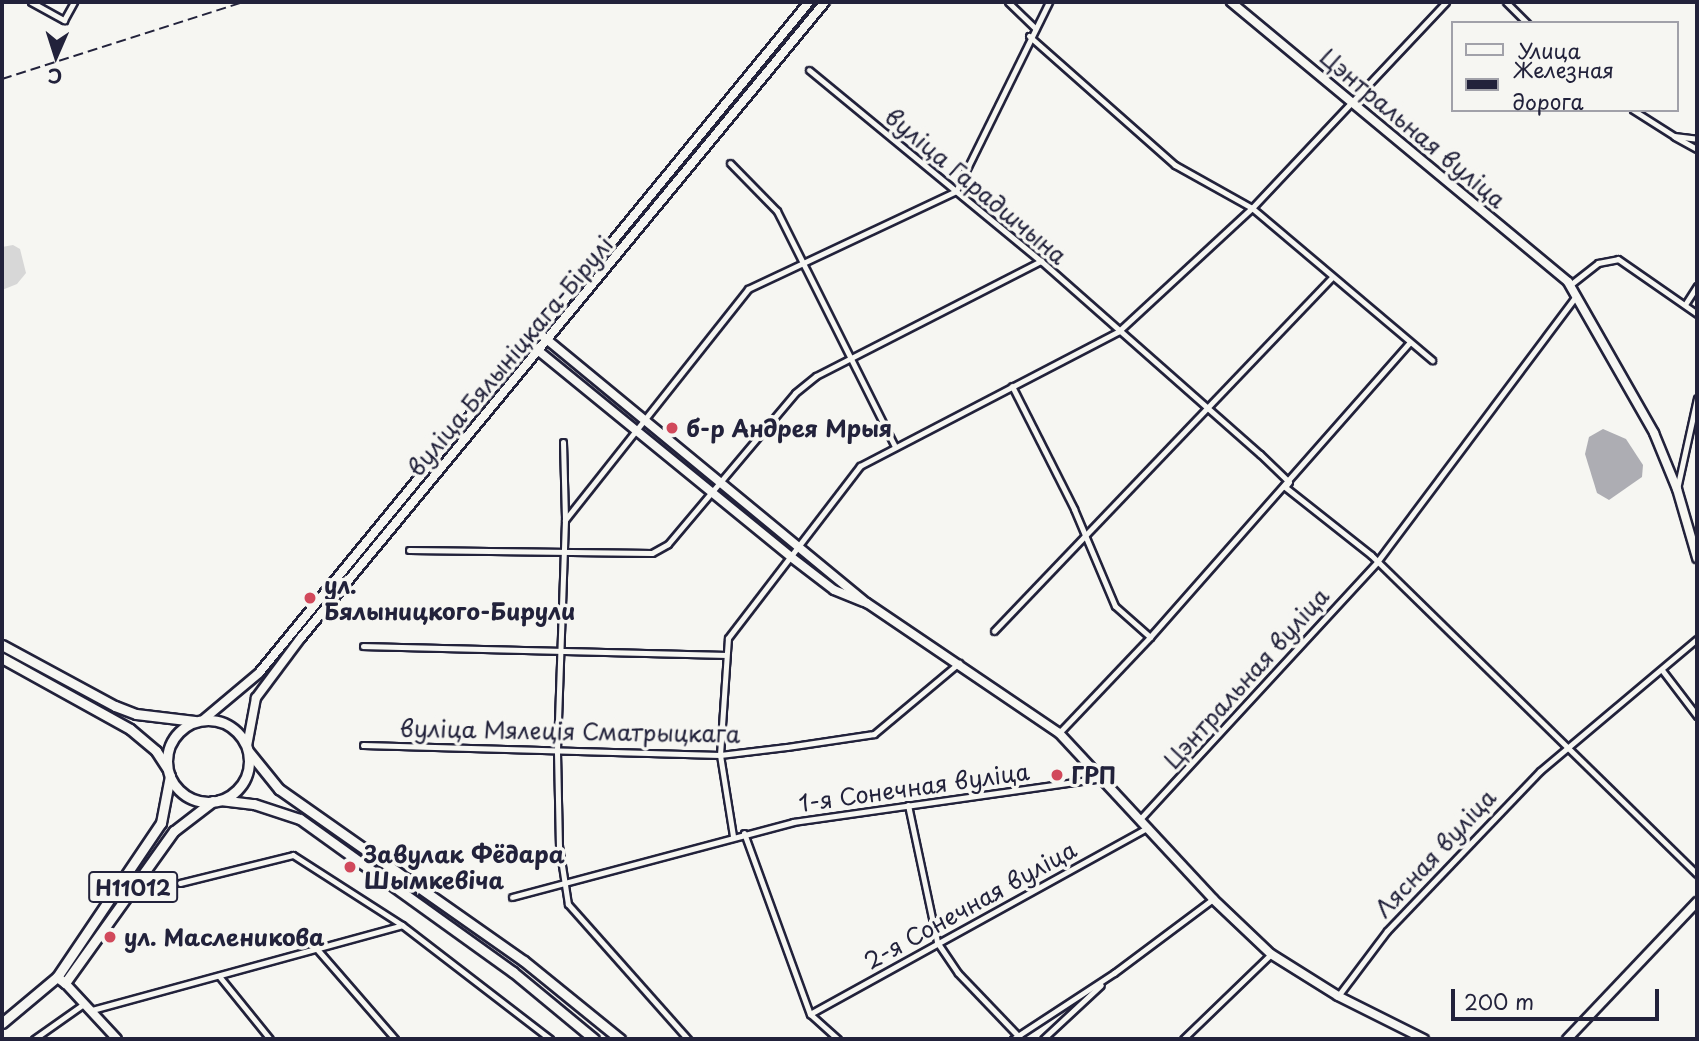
<!DOCTYPE html>
<meta charset="utf-8">
<style>
body{margin:0}
#map{position:relative;width:1699px;height:1041px;overflow:hidden;background:#f6f6f2;font-family:"Playpen Sans",sans-serif}
div>[style]{position:absolute}
.green>*{inset:0;background:#d7d7d7}
.water>*{inset:0;background:#adadb3}
.roads{filter:drop-shadow(2px 0 #22223b) drop-shadow(-2px 0 #22223b) drop-shadow(0 2px #22223b) drop-shadow(0 -2px #22223b)}
.street>*{height:5px;margin:-2.5px;padding:0 2.5px;transform-origin:2.5px;border-radius:2.5px;background:#f6f6f2}
.secondary>*{height:8px;margin:-4px;padding:0 4px;transform-origin:4px;border-radius:4px;background:#f6f6f2}
.primary>*{height:9px;margin:-4.5px;padding:0 4.5px;transform-origin:4.5px;border-radius:4.5px;background:#f6f6f2}
.primary>.ring{margin:-4.5px;padding:0;box-sizing:content-box;background:none;border:9px solid #f6f6f2;border-radius:50%}
.rail>*{height:2px;margin-top:-1px;transform-origin:0;background:repeating-linear-gradient(90deg,#22223b 0 10px,transparent 0 15px)}
.dots>*{width:19px;height:19px;translate:-50% -50%;box-sizing:border-box;border:4px solid #f6f6f2;border-radius:50%}
span{translate:-50% -50%;white-space:nowrap;text-align:center;line-height:1.15;-webkit-text-stroke:7px #f6f6f2;paint-order:stroke}
.shield-label span{padding:2px 5px;background:#f6f6f2;border:2px solid;border-radius:5px;-webkit-text-stroke-width:0}
.shield-label{font-size:21px;color:#22223b;font-weight:700}
.street-label{font-size:23px;color:#22223b}
.poi-label{font-size:23px;color:#22223b;font-weight:700}
.left{translate:0 -50%;text-align:left}
.frame{position:absolute;inset:0;border:4px solid #22223b;pointer-events:none}
.legend{position:absolute;left:1451px;top:21px;width:228px;height:91px;box-sizing:border-box;background:#f6f6f2;border:2px solid #a1a1a9;margin:0;padding:9px 12px;list-style:none;font-size:21px;color:#22223b}
.legend li{display:flex;align-items:center;gap:14px;height:35px}
.legend b{width:35px;border:2px solid #a1a1a9}
.north{position:absolute;left:21px;top:21px;width:70px;height:70px;-webkit-text-stroke:5px #f6f6f2;paint-order:stroke;rotate:183deg;font-size:19px;font-weight:700;line-height:28px;text-align:center;color:#22223b}
.north::after{content:'';display:block;margin:auto;width:24px;height:32px;background:#22223b;clip-path:polygon(50% 0,100% 100%,50% 72%,0 100%)}
.scale{position:absolute;left:1451px;top:989px;width:208px;height:32px;box-sizing:border-box;border:4px solid #22223b;border-top:0;padding-left:9px;font-size:21px;line-height:24px;white-space:nowrap;color:#22223b;-webkit-text-stroke:5px #f6f6f2;paint-order:stroke}
</style>
<div id="map">
<div class="green">
<i style="clip-path:polygon(13px 245px,20px 249px,26px 273px,17px 284px,2px 290px,2px 247px)"></i>
</div>
<div class="water">
<i style="clip-path:polygon(1603px 429px,1626px 439px,1643px 465px,1642px 477px,1609px 500px,1597px 493px,1585px 454px,1589px 437px)"></i>
</div>
<div class="roads">
<div class="street">
<i style="left:31px;top:2px;width:38px;rotate:29deg"></i>
<i style="left:64px;top:20px;width:21px;rotate:-61deg"></i>
<i style="left:1008px;top:2px;width:36px;rotate:44deg"></i>
<i style="left:1506px;top:2px;width:30px;rotate:45deg"></i>
<i style="left:1029px;top:36px;width:195px;rotate:41.5deg"></i>
<i style="left:1175px;top:165px;width:88px;rotate:29.2deg"></i>
<i style="left:1252px;top:208px;width:236px;rotate:40.2deg"></i>
<i style="left:809px;top:70px;width:301px;rotate:39.5deg"></i>
<i style="left:1041px;top:261px;width:292px;rotate:41.4deg"></i>
<i style="left:1260px;top:454px;width:40px;rotate:44deg"></i>
<i style="left:1289px;top:482px;width:6px;rotate:129deg"></i>
<i style="left:1285px;top:487px;width:110px;rotate:38.3deg"></i>
<i style="left:1371px;top:555px;width:456px;rotate:44.4deg"></i>
<i style="left:1633px;top:110px;width:49px;rotate:32.4deg"></i>
<i style="left:1674px;top:136px;width:23px;rotate:7deg"></i>
<i style="left:1675px;top:137px;width:25px;rotate:29deg"></i>
<i style="left:730px;top:163px;width:67px;rotate:45.6deg"></i>
<i style="left:777px;top:211px;width:262px;rotate:63.4deg"></i>
<i style="left:1570px;top:285px;width:36px;rotate:-38deg"></i>
<i style="left:1598px;top:263px;width:20px;rotate:-11deg"></i>
<i style="left:1618px;top:259px;width:96px;rotate:34.8deg"></i>
<i style="left:1686px;top:303px;width:20px;rotate:-57deg"></i>
<i style="left:1012px;top:386px;width:138px;rotate:63.2deg"></i>
<i style="left:1074px;top:509px;width:105px;rotate:67.1deg"></i>
<i style="left:1115px;top:606px;width:47px;rotate:41.5deg"></i>
<i style="left:563px;top:442px;width:78px;rotate:88.5deg"></i>
<i style="left:565px;top:520px;width:232px;rotate:92deg"></i>
<i style="left:557px;top:752px;width:94px;rotate:88.8deg"></i>
<i style="left:559px;top:846px;width:59px;rotate:81.2deg"></i>
<i style="left:568px;top:904px;width:181px;rotate:48.4deg"></i>
<i style="left:1677px;top:489px;width:93px;rotate:-77.6deg"></i>
<i style="left:565px;top:520px;width:295px;rotate:-51.6deg"></i>
<i style="left:748px;top:289px;width:230px;rotate:-25.2deg"></i>
<i style="left:956px;top:191px;width:211px;rotate:-63.8deg"></i>
<i style="left:409px;top:550px;width:243px;rotate:0.7deg"></i>
<i style="left:652px;top:553px;width:18px;rotate:-29deg"></i>
<i style="left:668px;top:544px;width:197px;rotate:-49.9deg"></i>
<i style="left:795px;top:393px;width:27px;rotate:-39deg"></i>
<i style="left:816px;top:376px;width:253px;rotate:-27.1deg"></i>
<i style="left:994px;top:631px;width:488px;rotate:-46.3deg"></i>
<i style="left:363px;top:646px;width:362px;rotate:1.4deg"></i>
<i style="left:1662px;top:670px;width:58px;rotate:52.7deg"></i>
<i style="left:1059px;top:733px;width:132px;rotate:-46.5deg"></i>
<i style="left:1150px;top:637px;width:393px;rotate:-48.6deg"></i>
<i style="left:363px;top:745px;width:357px;rotate:1.6deg"></i>
<i style="left:720px;top:755px;width:67px;rotate:-6.8deg"></i>
<i style="left:787px;top:747px;width:88px;rotate:-8.5deg"></i>
<i style="left:874px;top:734px;width:111px;rotate:-39.9deg"></i>
<i style="left:908px;top:805px;width:140px;rotate:78deg"></i>
<i style="left:937px;top:942px;width:37px;rotate:56deg"></i>
<i style="left:958px;top:973px;width:91px;rotate:46.3deg"></i>
<i style="left:1141px;top:818px;width:348px;rotate:-47.3deg"></i>
<i style="left:1377px;top:562px;width:331px;rotate:-53.2deg"></i>
<i style="left:744px;top:833px;width:193px;rotate:70deg"></i>
<i style="left:810px;top:1014px;width:38px;rotate:42deg"></i>
<i style="left:733px;top:836px;width:82px;rotate:-99.1deg"></i>
<i style="left:720px;top:755px;width:117px;rotate:-86.1deg"></i>
<i style="left:728px;top:638px;width:217px;rotate:-52.5deg"></i>
<i style="left:860px;top:466px;width:292px;rotate:-27.5deg"></i>
<i style="left:1119px;top:331px;width:181px;rotate:-42.8deg"></i>
<i style="left:1252px;top:208px;width:283px;rotate:-46.7deg"></i>
<i style="left:180px;top:883px;width:116px;rotate:-13.9deg"></i>
<i style="left:293px;top:855px;width:130px;rotate:32.7deg"></i>
<i style="left:402px;top:925px;width:187px;rotate:37.6deg"></i>
<i style="left:512px;top:897px;width:291px;rotate:-14.9deg"></i>
<i style="left:793px;top:822px;width:311px;rotate:-8.1deg"></i>
<i style="left:316px;top:948px;width:121px;rotate:49deg"></i>
<i style="left:219px;top:976px;width:81px;rotate:51deg"></i>
<i style="left:1338px;top:996px;width:81px;rotate:-53deg"></i>
<i style="left:1387px;top:931px;width:221px;rotate:-46.3deg"></i>
<i style="left:1540px;top:771px;width:205px;rotate:-40.1deg"></i>
<i style="left:92px;top:1010px;width:321px;rotate:-15.3deg"></i>
<i style="left:810px;top:1014px;width:385px;rotate:-28.9deg"></i>
<i style="left:34px;top:1039px;width:62px;rotate:-35.2deg"></i>
<i style="left:1013px;top:1039px;width:121px;rotate:-33.2deg"></i>
<i style="left:1114px;top:973px;width:124px;rotate:-36.8deg"></i>
<i style="left:1043px;top:1039px;width:79px;rotate:-43deg"></i>
<i style="left:1183px;top:1039px;width:122px;rotate:-44deg"></i>
</div>
<div class="secondary">
<i style="left:1231px;top:2px;width:438px;rotate:39.7deg"></i>
<i style="left:1568px;top:282px;width:174px;rotate:60.3deg"></i>
<i style="left:1654px;top:433px;width:61px;rotate:67.7deg"></i>
<i style="left:1677px;top:489px;width:72px;rotate:73.8deg"></i>
<i style="left:539px;top:333px;width:425px;rotate:39.5deg"></i>
<i style="left:867px;top:603px;width:232px;rotate:34.1deg"></i>
<i style="left:1059px;top:733px;width:226px;rotate:47.1deg"></i>
<i style="left:1213px;top:899px;width:80px;rotate:43.5deg"></i>
<i style="left:1271px;top:954px;width:79px;rotate:32.1deg"></i>
<i style="left:1338px;top:996px;width:96px;rotate:26.6deg"></i>
<i style="left:535px;top:348px;width:330px;rotate:39.2deg"></i>
<i style="left:791px;top:557px;width:54px;rotate:37.5deg"></i>
<i style="left:834px;top:590px;width:32px;rotate:22deg"></i>
<i style="left:203px;top:720px;width:73px;rotate:-40deg"></i>
<i style="left:259px;top:673px;width:868px;rotate:-50.66deg"></i>
<i style="left:247px;top:746px;width:49px;rotate:-79.4deg"></i>
<i style="left:256px;top:698px;width:74px;rotate:-53.3deg"></i>
<i style="left:300px;top:639px;width:825px;rotate:-50.51deg"></i>
<i style="left:65px;top:983px;width:76px;rotate:47.1deg"></i>
<i style="left:1567px;top:1039px;width:189px;rotate:-46.5deg"></i>
</div>
<div class="primary">
<i style="left:2px;top:645px;width:128px;rotate:28.4deg"></i>
<i style="left:115px;top:706px;width:22px;rotate:21deg"></i>
<i style="left:136px;top:714px;width:59px;rotate:6.8deg"></i>
<i style="left:2px;top:658px;width:146px;rotate:29deg"></i>
<i style="left:130px;top:729px;width:34px;rotate:40deg"></i>
<i style="left:156px;top:751px;width:20px;rotate:57deg"></i>
<i class="ring" style="left:167px;top:720px;width:73px;height:73px"></i>
<i style="left:249px;top:752px;width:48px;rotate:51deg"></i>
<i style="left:279px;top:789px;width:299px;rotate:35.1deg"></i>
<i style="left:524px;top:961px;width:124px;rotate:39.1deg"></i>
<i style="left:220px;top:800px;width:34px;rotate:7deg"></i>
<i style="left:254px;top:804px;width:48px;rotate:18.1deg"></i>
<i style="left:300px;top:819px;width:262px;rotate:35.7deg"></i>
<i style="left:513px;top:972px;width:105px;rotate:39.6deg"></i>
<i style="left:57px;top:977px;width:186px;rotate:-56deg"></i>
<i style="left:161px;top:823px;width:48px;rotate:-79.2deg"></i>
<i style="left:2px;top:1023px;width:72px;rotate:-39.9deg"></i>
<i style="left:57px;top:977px;width:10px;rotate:37deg"></i>
<i style="left:65px;top:983px;width:187px;rotate:-54.4deg"></i>
<i style="left:174px;top:831px;width:49px;rotate:-37.6deg"></i>
</div>
</div>
<div class="rail">
<i style="left:2px;top:79px;width:253px;rotate:-17.7deg"></i>
</div>
<div class="dots">
<i style="left:672px;top:428px;background:#d1495b"></i>
<i style="left:310px;top:598px;background:#d1495b"></i>
<i style="left:1057px;top:775px;background:#d1495b"></i>
<i style="left:350px;top:867px;background:#d1495b"></i>
<i style="left:110px;top:937px;background:#d1495b"></i>
</div>
<div class="shield-label">
<span style="left:133px;top:887px">Н11012</span>
</div>
<div class="street-label">
<span style="left:1413px;top:128px;rotate:40deg">Цэнтральная вуліца</span>
<span style="left:976px;top:186px;rotate:40deg">вуліца Гарадшчына</span>
<span style="left:510px;top:356px;rotate:-50deg">вуліца Бялыніцкага-Бірулі</span>
<span style="left:1246px;top:678px;rotate:-48deg">Цэнтральная вуліца</span>
<span style="left:570px;top:731px;rotate:1deg">вуліца Мялеція Сматрыцкага</span>
<span style="left:914px;top:787px;rotate:-8deg">1-я Сонечная вуліца</span>
<span style="left:1435px;top:853px;rotate:-47deg">Лясная вуліца</span>
<span style="left:970px;top:905px;rotate:-29deg">2-я Сонечная вуліца</span>
</div>
<div class="poi-label">
<span class="left" style="left:686px;top:428px">б-р Андрея Мрыя</span>
<span class="left" style="left:324px;top:598px">ул.<br>Бялыницкого-Бирули</span>
<span class="left" style="left:1071px;top:775px">ГРП</span>
<span class="left" style="left:364px;top:867px">Завулак Фёдара<br>Шымкевіча</span>
<span class="left" style="left:124px;top:937px">ул. Масленикова</span>
</div>
<div class="frame"></div>
<ul class="legend">
<li><b style="height:9px;background:#f6f6f2"></b>Улица</li>
<li><b style="height:9px;background:#22223b"></b>Железная дорога</li>
</ul>
<div class="north">С</div>
<div class="scale">200 m</div>
</div>
